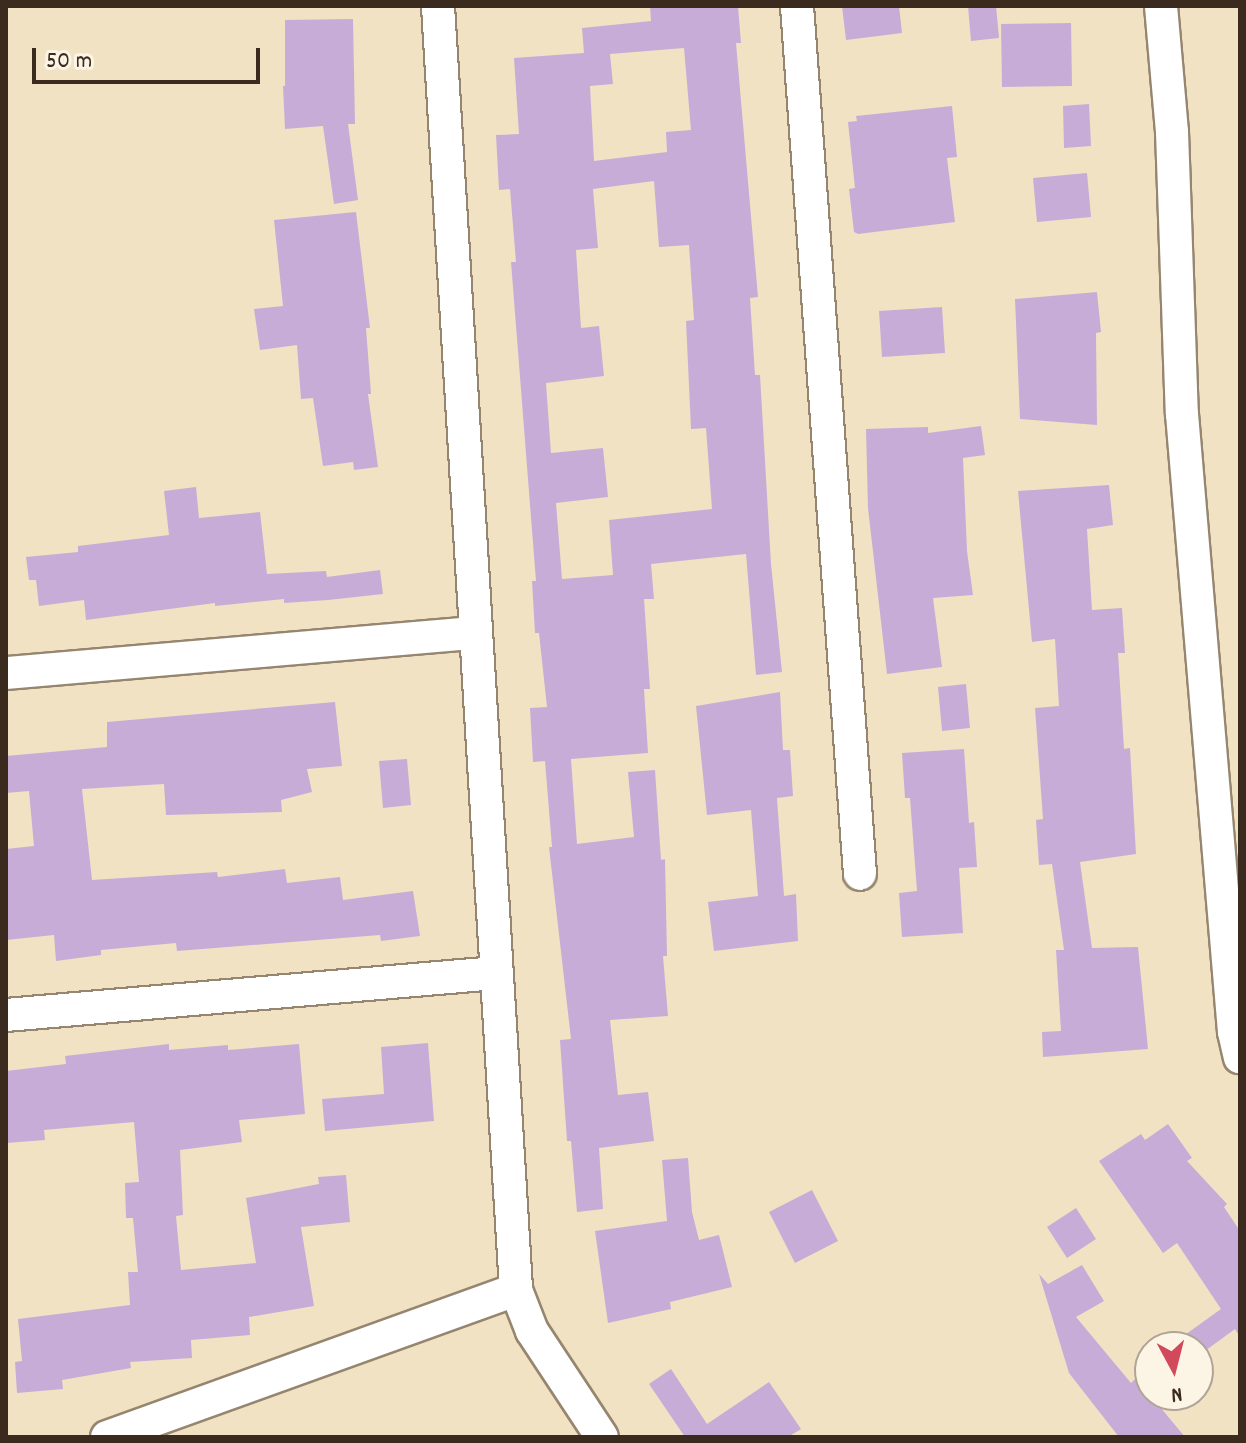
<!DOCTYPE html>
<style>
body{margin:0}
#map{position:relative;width:1246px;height:1443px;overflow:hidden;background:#f0e2c3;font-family:Dekko,sans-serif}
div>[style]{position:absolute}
.building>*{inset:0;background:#c8acd8}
.roads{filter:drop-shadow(2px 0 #968670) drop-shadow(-2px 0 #968670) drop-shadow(0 2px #968670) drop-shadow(0 -2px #968670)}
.minor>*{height:32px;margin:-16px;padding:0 16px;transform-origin:16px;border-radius:16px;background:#fff}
span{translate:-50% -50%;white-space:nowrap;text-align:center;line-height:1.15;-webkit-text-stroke:6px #fcf5e5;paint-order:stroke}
.frame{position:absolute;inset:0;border:8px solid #3b2a1e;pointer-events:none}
.north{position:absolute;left:1134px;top:1331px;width:80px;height:80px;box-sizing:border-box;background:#fcf5e5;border:2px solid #afa495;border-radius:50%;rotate:173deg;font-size:22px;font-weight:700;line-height:32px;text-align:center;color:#3b2a1e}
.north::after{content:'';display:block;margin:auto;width:28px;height:36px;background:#d1495b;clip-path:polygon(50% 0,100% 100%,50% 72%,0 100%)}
.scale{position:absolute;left:32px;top:48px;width:228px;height:36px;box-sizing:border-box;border:4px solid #3b2a1e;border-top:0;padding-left:10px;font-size:24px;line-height:28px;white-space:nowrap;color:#3b2a1e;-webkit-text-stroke:6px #fcf5e5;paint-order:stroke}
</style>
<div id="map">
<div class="building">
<i style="clip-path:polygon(evenodd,650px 6px,738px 6px,741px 43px,736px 43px,758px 297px,750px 298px,755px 375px,760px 375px,771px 564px,782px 672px,756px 675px,746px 554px,651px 564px,654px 599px,644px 599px,650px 689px,644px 689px,648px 753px,571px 759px,577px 844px,634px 837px,628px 772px,655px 770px,661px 860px,665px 859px,667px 956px,663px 956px,668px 1016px,610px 1020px,618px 1095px,648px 1092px,654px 1141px,599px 1148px,603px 1209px,577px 1212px,571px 1141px,567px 1141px,560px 1040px,571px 1039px,549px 847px,552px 847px,545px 761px,533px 762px,530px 708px,547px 707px,539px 633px,535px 633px,532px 581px,536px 581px,511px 262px,516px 262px,510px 189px,499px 190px,496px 135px,519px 134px,514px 58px,584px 53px,582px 28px,651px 21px,650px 6px,684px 48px,691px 130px,666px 132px,667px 152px,594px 161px,590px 86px,613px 84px,610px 54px,684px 48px,650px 6px,654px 181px,659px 247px,689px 245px,694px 320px,686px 321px,691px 429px,706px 428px,712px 509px,609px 520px,613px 575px,562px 579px,556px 503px,608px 497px,603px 448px,551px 453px,546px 383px,604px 376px,599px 326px,581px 328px,576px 250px,598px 248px,593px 189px,654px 181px)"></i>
<i style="clip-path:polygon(842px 6px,899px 6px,902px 33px,846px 40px)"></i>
<i style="clip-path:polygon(968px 6px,996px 6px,999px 38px,971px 41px)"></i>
<i style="clip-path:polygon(353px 19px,355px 124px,348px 124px,358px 200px,334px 204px,323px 126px,285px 129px,283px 86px,285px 86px,285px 20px)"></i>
<i style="clip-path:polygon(1071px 23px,1072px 86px,1002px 87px,1001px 24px)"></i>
<i style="clip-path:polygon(1089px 104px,1091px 146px,1064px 148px,1063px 106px)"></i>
<i style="clip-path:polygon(952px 106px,957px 157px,947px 158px,955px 222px,858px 234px,854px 232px,849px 189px,855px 188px,848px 122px,857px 121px,856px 116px)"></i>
<i style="clip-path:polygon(1087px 173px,1091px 217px,1037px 222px,1033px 178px)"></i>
<i style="clip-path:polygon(356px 212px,370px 328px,366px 328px,371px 394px,368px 394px,378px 467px,354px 470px,353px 462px,323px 466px,313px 398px,301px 399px,297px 345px,260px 350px,254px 309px,283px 306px,274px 220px)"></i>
<i style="clip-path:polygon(1097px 292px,1101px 332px,1096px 333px,1097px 425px,1020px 419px,1015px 299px)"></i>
<i style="clip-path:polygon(942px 307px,945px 353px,882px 357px,879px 311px)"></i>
<i style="clip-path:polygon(981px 426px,985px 455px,963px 458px,967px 551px,973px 595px,933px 598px,942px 667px,887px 674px,868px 508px,866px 429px,928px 427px,928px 433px)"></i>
<i style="clip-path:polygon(1109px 485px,1113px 525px,1087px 529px,1092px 610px,1122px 608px,1125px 653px,1118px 653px,1124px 749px,1130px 748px,1136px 854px,1080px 862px,1092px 948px,1138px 947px,1148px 1049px,1043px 1057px,1042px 1032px,1061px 1031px,1056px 950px,1064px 950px,1052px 864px,1039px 865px,1036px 820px,1043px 819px,1035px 708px,1059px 706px,1055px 639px,1032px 642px,1018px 491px)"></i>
<i style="clip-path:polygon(196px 487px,199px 518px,260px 512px,267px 574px,326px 571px,327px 577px,380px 570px,383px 594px,328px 600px,284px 603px,284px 599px,215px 606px,215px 603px,86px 620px,84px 600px,39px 606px,36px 580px,29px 580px,26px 557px,78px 552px,78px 546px,169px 535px,164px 491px)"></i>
<i style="clip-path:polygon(966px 684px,970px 728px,942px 731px,938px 687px)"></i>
<i style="clip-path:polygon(780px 692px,783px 750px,790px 750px,793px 796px,777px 798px,784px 896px,796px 894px,798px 941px,714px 951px,708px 902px,758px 896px,751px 810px,707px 815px,696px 706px)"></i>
<i style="clip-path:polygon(335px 702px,342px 766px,307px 769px,312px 792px,281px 800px,282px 812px,166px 815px,164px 784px,82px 789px,92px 880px,217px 872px,218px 877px,285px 869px,287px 883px,340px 877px,343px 900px,413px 891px,420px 936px,381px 941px,380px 935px,177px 951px,176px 943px,101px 950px,101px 955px,56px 961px,54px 935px,6px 940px,6px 849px,34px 846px,29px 791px,6px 793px,6px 756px,107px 747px,107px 722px)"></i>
<i style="clip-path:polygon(964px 749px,969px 823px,974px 822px,977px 867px,959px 868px,963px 933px,902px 937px,899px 893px,917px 891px,910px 798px,905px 798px,902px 753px)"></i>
<i style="clip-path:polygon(407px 759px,411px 805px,383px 808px,379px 761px)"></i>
<i style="clip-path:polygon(428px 1043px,434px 1121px,325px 1131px,322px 1099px,384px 1094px,381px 1047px)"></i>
<i style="clip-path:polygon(169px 1044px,169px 1050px,228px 1045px,228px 1050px,299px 1044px,305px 1114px,239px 1120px,242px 1142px,180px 1150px,183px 1215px,176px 1216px,181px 1270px,256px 1263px,246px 1198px,319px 1184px,318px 1177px,346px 1175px,350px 1222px,301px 1227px,314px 1306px,249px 1317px,250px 1335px,191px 1340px,192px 1358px,130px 1362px,131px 1368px,62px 1380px,63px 1389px,17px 1393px,15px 1362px,22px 1361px,18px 1319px,130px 1305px,128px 1272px,138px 1272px,133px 1218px,126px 1218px,125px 1183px,139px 1182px,134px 1122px,44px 1130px,45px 1140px,6px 1143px,6px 1071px,66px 1064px,65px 1056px)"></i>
<i style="clip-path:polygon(1168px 1124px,1192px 1158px,1187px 1161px,1227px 1204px,1224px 1207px,1240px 1231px,1240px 1337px,1235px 1329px,1198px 1356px,1198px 1347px,1190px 1347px,1182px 1337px,1221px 1309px,1177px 1243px,1163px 1253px,1099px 1161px,1141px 1134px,1145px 1140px)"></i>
<i style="clip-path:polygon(688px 1158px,692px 1212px,699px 1240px,719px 1235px,732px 1287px,670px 1302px,671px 1309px,608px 1323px,595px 1231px,667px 1221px,662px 1160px)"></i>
<i style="clip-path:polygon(812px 1190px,838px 1241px,795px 1263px,769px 1212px)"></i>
<i style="clip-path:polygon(1076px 1208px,1096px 1239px,1067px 1258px,1047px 1227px)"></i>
<i style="clip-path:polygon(1082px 1265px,1104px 1301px,1076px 1317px,1131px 1383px,1136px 1378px,1185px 1437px,1119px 1437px,1069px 1373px,1039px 1274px,1048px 1284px)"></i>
<i style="clip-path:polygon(671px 1369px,707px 1424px,769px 1382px,801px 1429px,788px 1437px,685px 1437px,649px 1384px)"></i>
</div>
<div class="roads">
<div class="minor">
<i style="left:438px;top:6px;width:1286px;rotate:86.52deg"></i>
<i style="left:516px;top:1290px;width:44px;rotate:68.7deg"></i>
<i style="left:532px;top:1331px;width:127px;rotate:56.6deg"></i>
<i style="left:797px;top:6px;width:870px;rotate:85.85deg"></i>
<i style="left:1161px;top:6px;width:126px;rotate:85deg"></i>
<i style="left:1172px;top:132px;width:282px;rotate:88deg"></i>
<i style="left:1182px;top:414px;width:620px;rotate:85.19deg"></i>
<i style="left:1234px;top:1032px;width:26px;rotate:77deg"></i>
<i style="left:6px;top:673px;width:471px;rotate:-4.9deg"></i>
<i style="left:6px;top:1015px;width:492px;rotate:-4.9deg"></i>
<i style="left:107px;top:1437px;width:435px;rotate:-19.8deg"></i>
</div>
</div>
<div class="frame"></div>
<div class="north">N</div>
<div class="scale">50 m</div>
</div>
